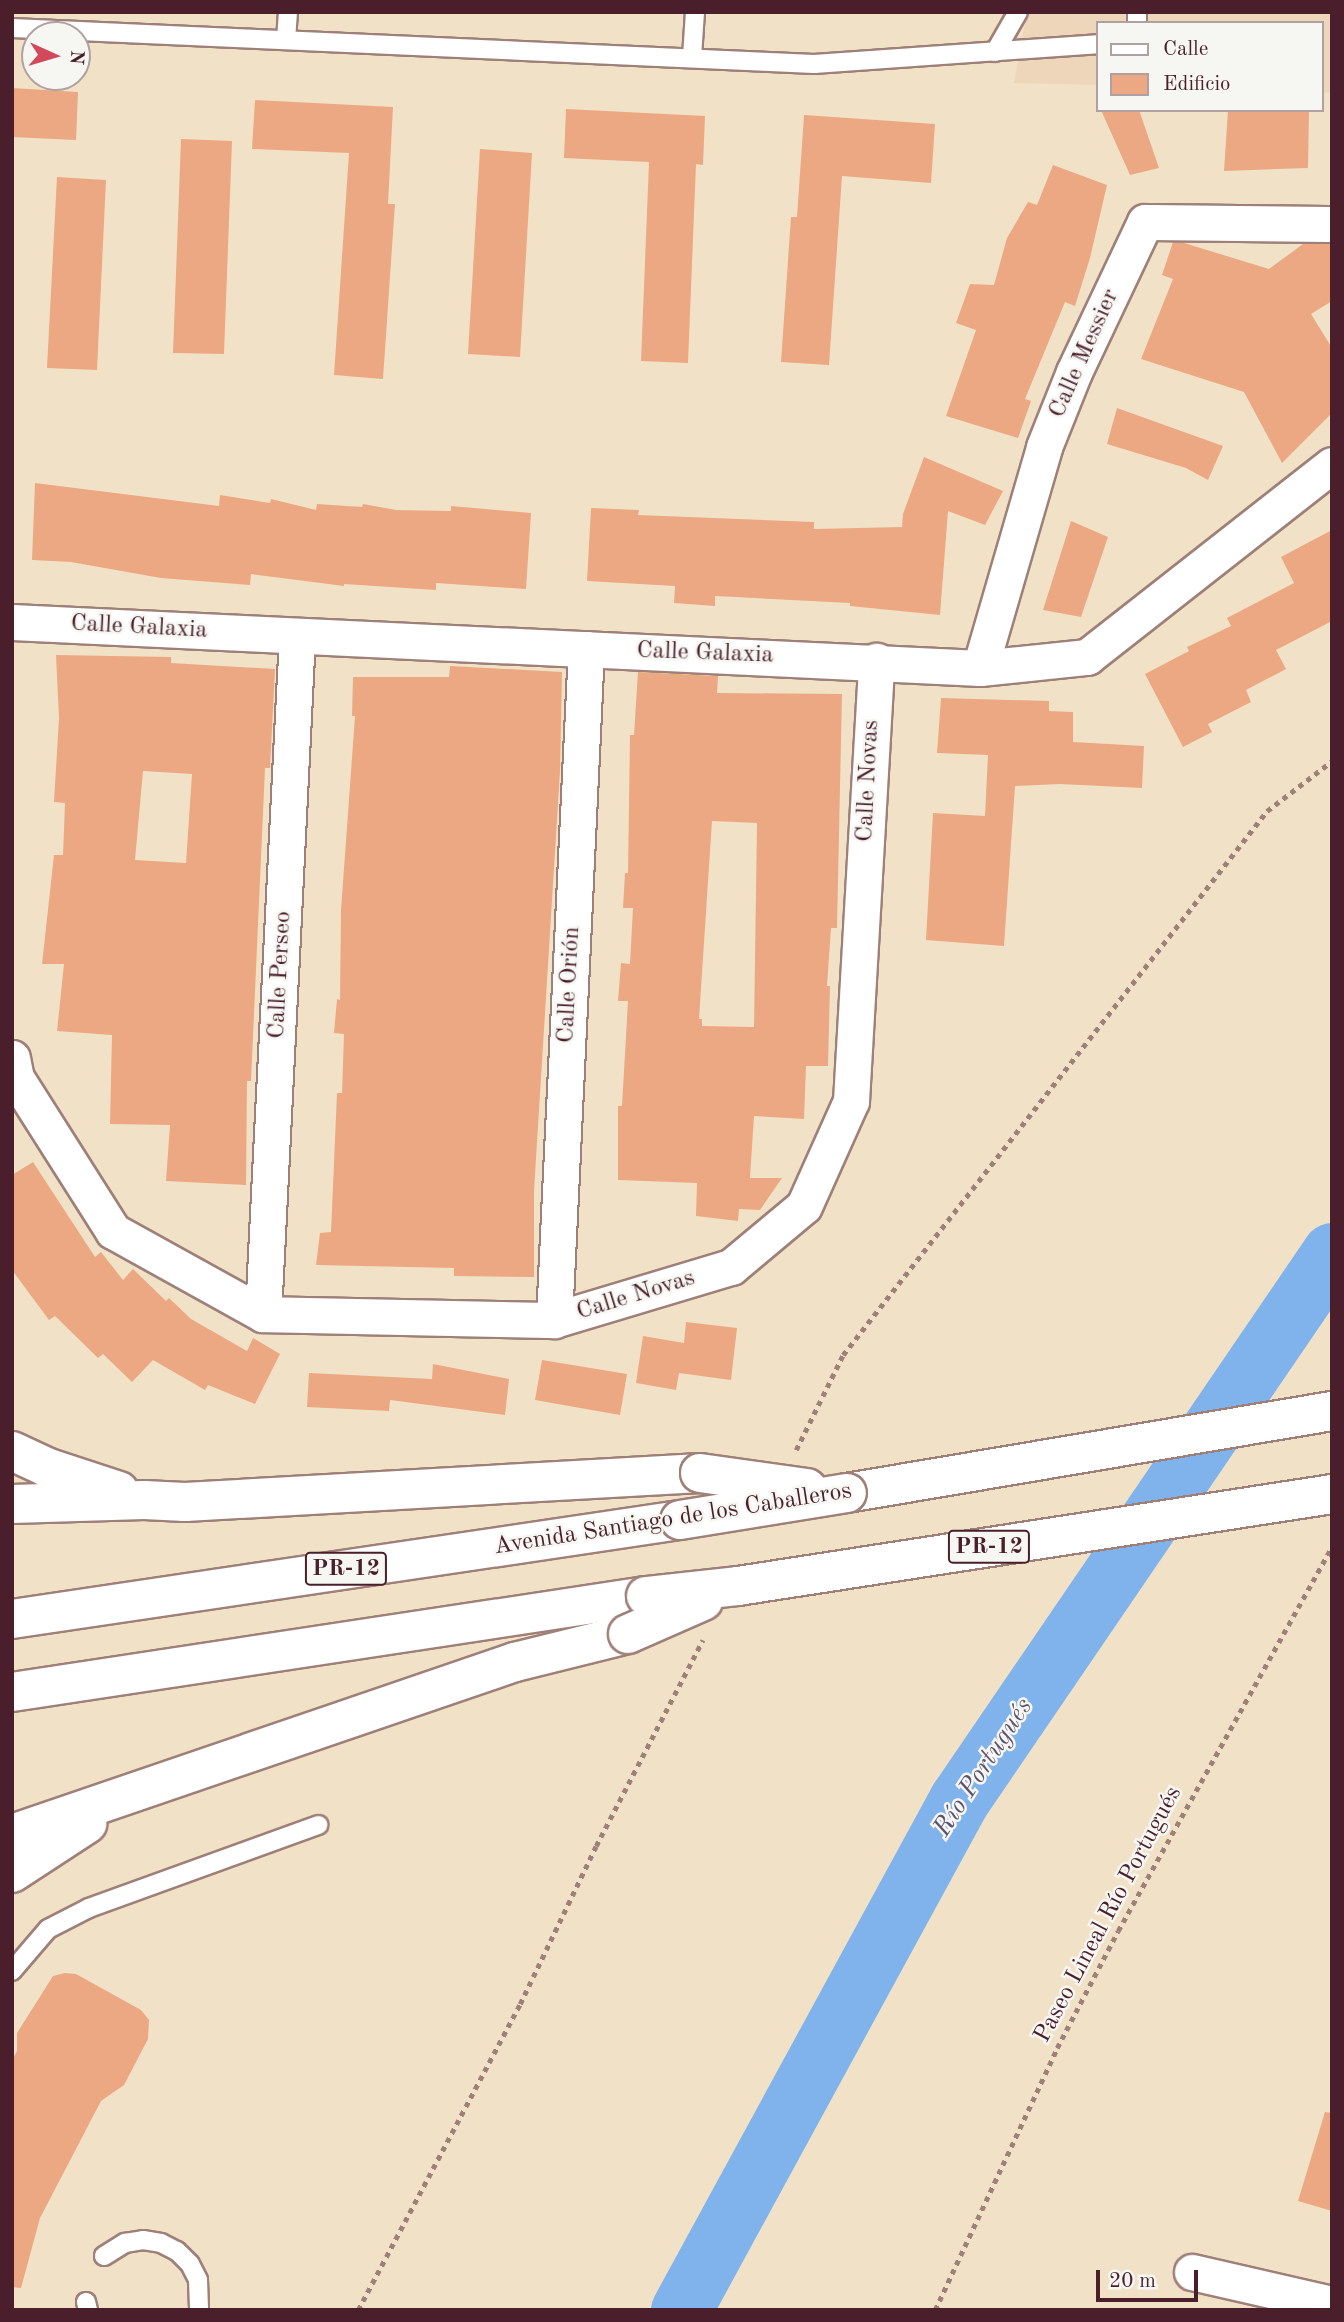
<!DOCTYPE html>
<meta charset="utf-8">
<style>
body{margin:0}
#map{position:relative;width:1344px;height:2322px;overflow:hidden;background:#f1e2c7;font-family:"Old Standard TT",serif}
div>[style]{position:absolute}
.built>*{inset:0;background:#eed6bb}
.river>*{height:61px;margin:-30.5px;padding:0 30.5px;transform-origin:30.5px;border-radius:30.5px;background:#80b2ec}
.building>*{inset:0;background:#eca883}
.path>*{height:4.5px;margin-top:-2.25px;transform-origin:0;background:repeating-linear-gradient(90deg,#9e8079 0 5px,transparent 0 10px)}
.roads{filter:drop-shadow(2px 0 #9e8079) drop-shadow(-2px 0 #9e8079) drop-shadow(0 2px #9e8079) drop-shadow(0 -2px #9e8079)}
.service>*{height:18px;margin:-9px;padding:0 9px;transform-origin:9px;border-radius:9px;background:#fff}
.minor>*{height:35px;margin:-17.5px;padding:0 17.5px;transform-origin:17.5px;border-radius:17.5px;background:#fff}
.motorway>*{height:38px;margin:-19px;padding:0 19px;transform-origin:19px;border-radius:19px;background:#fff}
.bridges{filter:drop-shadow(2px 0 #9e8079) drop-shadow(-2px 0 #9e8079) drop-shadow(0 2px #9e8079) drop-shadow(0 -2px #9e8079)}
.motorway-bridge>*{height:38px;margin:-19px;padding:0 19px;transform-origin:19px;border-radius:19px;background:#fff}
span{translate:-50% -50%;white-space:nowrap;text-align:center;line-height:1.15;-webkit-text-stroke:5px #f6f6f2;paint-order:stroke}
.shield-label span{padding:2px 5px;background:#f6f6f2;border:2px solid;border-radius:5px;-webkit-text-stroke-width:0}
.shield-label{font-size:23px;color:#4a1f2b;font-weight:700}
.street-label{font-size:24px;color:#4a1f2b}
.water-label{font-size:26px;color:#5d526f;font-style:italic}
.frame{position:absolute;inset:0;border:14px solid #4a1f2b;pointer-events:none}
.legend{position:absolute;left:1096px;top:21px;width:228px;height:91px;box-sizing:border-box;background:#f6f6f2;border:2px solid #b1a0a2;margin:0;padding:9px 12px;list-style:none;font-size:21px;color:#4a1f2b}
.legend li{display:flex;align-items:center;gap:14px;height:35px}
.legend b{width:35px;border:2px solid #b1a0a2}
.north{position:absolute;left:21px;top:21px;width:70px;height:70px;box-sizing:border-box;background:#f6f6f2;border:2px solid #b1a0a2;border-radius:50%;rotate:94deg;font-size:19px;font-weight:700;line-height:28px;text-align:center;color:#4a1f2b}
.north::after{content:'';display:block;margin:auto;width:24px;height:32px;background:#d1495b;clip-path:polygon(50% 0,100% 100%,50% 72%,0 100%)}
.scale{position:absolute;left:1096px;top:2270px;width:102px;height:32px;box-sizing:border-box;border:4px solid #4a1f2b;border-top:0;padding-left:9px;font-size:21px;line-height:24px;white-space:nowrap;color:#4a1f2b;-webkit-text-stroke:5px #f6f6f2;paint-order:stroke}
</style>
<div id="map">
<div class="built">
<i style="clip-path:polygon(1027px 12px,1332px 12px,1332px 93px,1321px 92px,1321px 23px,1097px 23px,1097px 85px,1014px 83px)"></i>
</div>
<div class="river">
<i style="left:681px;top:2310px;width:581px;rotate:-61.41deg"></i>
<i style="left:959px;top:1800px;width:662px;rotate:-55.71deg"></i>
</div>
<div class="building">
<i style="clip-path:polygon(12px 88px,78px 92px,76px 140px,12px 137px)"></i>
<i style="clip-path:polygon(255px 100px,393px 107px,388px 204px,395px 204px,383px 379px,334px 375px,349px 153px,252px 149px)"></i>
<i style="clip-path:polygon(566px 109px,705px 116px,703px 165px,696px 164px,688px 363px,641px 361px,649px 162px,564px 158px)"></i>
<i style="clip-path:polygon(1101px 110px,1139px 110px,1159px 168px,1130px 175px)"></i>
<i style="clip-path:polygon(1228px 110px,1309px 110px,1308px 168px,1224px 171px)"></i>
<i style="clip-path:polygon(804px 115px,935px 124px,931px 183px,842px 176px,829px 365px,781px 362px,791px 217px,797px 217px)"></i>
<i style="clip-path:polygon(181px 139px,232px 141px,224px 354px,173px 353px)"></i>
<i style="clip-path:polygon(480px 149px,532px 153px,520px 357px,468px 354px)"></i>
<i style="clip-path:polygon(1053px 165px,1107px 185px,1090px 258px,1075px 306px,1065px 302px,1025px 399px,1031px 401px,1018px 438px,946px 416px,976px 330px,956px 323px,970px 284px,994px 285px,1007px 238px,1028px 202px,1037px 205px)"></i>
<i style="clip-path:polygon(57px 177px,106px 180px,97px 370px,47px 368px)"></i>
<i style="clip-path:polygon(1173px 242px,1184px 243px,1269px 269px,1303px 244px,1332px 244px,1332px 301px,1311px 314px,1332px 348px,1332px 413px,1282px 463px,1244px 392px,1141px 359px,1173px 279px,1162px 275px)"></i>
<i style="clip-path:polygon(1117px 408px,1223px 446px,1208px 480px,1186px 468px,1107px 444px)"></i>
<i style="clip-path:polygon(924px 457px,1003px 491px,985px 525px,948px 511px,940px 615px,850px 606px,850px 603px,715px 596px,715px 606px,674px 603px,675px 586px,587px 581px,591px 508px,639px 510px,638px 515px,814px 522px,814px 529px,902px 527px,903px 514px)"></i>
<i style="clip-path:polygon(35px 483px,219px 506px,220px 495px,270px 503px,271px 499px,316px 510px,317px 504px,362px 507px,363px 504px,396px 510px,451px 511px,451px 506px,531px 513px,526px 589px,436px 583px,436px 590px,344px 584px,344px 586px,251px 574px,250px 585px,161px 578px,71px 562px,32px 560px)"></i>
<i style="clip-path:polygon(1071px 521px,1108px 537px,1081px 617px,1043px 610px)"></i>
<i style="clip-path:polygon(1332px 530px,1332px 621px,1276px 650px,1286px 669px,1246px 690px,1251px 702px,1208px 724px,1212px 732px,1183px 747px,1145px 674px,1189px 651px,1187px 647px,1231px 626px,1227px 618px,1294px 583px,1281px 557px)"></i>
<i style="clip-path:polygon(evenodd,56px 655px,171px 657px,171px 663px,275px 669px,270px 768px,265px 768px,251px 1081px,247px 1081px,246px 1185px,166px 1181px,170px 1125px,110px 1124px,112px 1035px,57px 1031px,64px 964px,42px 964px,54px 855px,63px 855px,65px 803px,54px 802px,59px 718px,56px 655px,143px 771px,192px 774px,186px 863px,135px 860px,143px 771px)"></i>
<i style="clip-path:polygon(450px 666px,562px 672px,560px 771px,534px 1191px,534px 1277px,454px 1276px,454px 1268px,316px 1265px,320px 1233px,331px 1232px,337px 1093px,342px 1093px,344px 1034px,334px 1033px,337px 999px,340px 1000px,341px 910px,355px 716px,352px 716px,353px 677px,449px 677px)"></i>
<i style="clip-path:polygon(evenodd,638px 672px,718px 676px,717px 693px,842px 694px,837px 928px,831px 928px,827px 986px,830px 986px,828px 1066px,806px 1066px,804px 1119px,754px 1116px,750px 1178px,782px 1178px,760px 1210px,739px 1209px,738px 1221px,696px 1216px,697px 1183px,618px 1180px,618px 1106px,622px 1106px,628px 1001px,618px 1001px,621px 963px,630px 964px,633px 908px,623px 908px,625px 873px,628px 873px,630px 735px,634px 735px,638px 672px,712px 821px,757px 823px,754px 1027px,702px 1026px,702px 1019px,699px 1019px,712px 821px)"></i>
<i style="clip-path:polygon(941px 698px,1049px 701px,1049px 711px,1073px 712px,1073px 742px,1144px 746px,1142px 788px,1060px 784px,1015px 786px,1004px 946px,926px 940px,933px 813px,985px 816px,988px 755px,937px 753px)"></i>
<i style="clip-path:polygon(33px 1162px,95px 1257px,101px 1252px,123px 1280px,133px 1269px,166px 1301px,169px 1298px,191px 1319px,247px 1351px,253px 1338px,280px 1354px,255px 1404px,208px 1385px,205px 1390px,153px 1360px,132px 1382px,103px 1354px,98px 1358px,55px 1316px,49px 1320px,12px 1270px,12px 1175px)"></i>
<i style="clip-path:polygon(686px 1322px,737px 1328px,731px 1380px,679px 1373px,676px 1390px,636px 1383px,643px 1336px,684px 1343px)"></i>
<i style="clip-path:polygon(542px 1360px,627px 1374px,620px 1415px,535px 1400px)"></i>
<i style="clip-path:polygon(433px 1364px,509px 1379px,505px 1415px,390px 1400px,389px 1411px,307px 1407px,309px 1373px,432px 1379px)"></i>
<i style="clip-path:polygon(65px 1973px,76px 1974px,141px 2010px,149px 2020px,148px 2039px,124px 2085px,101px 2101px,40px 2218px,21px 2288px,12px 2287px,12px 2060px,17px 2051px,17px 2033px,53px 1976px)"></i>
<i style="clip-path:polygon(1325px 2112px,1332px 2113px,1332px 2211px,1298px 2201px)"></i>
</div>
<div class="path">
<i style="left:796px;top:1450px;width:106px;rotate:-63.7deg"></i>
<i style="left:843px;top:1355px;width:690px;rotate:-52.07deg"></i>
<i style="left:1267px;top:811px;width:82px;rotate:-37.6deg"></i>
<i style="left:358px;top:2310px;width:346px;rotate:-62.1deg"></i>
<i style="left:520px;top:2004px;width:175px;rotate:-64.3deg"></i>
<i style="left:596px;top:1846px;width:232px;rotate:-62.6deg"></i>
<i style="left:935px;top:2310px;width:289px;rotate:-65deg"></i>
<i style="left:1057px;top:2048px;width:132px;rotate:-62.5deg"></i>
<i style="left:1118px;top:1931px;width:440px;rotate:-60.9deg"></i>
</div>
<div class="roads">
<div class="service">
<i style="left:1137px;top:23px;width:11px;rotate:-90deg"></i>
<i style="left:12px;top:28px;width:803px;rotate:2.57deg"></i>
<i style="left:814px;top:64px;width:284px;rotate:-4deg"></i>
<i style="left:286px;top:40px;width:28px;rotate:-86deg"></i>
<i style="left:995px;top:52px;width:46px;rotate:-60.1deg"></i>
<i style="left:692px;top:57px;width:45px;rotate:-86.2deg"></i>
<i style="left:12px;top:1971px;width:55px;rotate:-49.4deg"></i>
<i style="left:48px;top:1929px;width:46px;rotate:-27.1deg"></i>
<i style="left:89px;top:1908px;width:244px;rotate:-19.9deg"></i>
<i style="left:104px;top:2256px;width:25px;rotate:-32deg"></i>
<i style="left:125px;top:2243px;width:18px;rotate:-9deg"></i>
<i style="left:143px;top:2240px;width:18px;rotate:9deg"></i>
<i style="left:161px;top:2243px;width:18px;rotate:27deg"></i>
<i style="left:177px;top:2251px;width:18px;rotate:45deg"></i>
<i style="left:190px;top:2264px;width:18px;rotate:63deg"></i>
<i style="left:198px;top:2280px;width:30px;rotate:88deg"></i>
<i style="left:86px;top:2302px;width:8px;rotate:76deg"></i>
</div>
<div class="minor">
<i style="left:12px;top:622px;width:969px;rotate:2.72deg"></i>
<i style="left:980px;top:668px;width:108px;rotate:-5.9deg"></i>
<i style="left:1087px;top:657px;width:311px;rotate:-38.1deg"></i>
<i style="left:980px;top:668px;width:230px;rotate:-73.8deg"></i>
<i style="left:1044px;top:447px;width:81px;rotate:-68.2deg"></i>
<i style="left:1074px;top:372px;width:166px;rotate:-64.7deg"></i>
<i style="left:1145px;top:222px;width:187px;rotate:0.6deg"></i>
<i style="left:12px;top:1058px;width:20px;rotate:79deg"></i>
<i style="left:16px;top:1078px;width:181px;rotate:57.6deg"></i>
<i style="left:113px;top:1231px;width:171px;rotate:29deg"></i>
<i style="left:263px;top:1314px;width:291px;rotate:1.2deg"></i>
<i style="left:554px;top:1320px;width:185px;rotate:-16.7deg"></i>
<i style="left:731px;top:1267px;width:95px;rotate:-39.9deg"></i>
<i style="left:804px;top:1206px;width:115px;rotate:-65.9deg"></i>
<i style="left:851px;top:1101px;width:441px;rotate:-86.7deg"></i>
<i style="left:263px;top:1314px;width:679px;rotate:-87.13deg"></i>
<i style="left:554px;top:1320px;width:672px;rotate:-87.27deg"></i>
<i style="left:1192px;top:2272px;width:144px;rotate:12.9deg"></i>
</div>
<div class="motorway">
<i style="left:12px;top:1451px;width:38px;rotate:25deg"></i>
<i style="left:46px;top:1467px;width:77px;rotate:18.2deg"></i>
<i style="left:847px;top:1493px;width:492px;rotate:-9.6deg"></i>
<i style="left:12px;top:1504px;width:132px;rotate:-1.7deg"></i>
<i style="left:144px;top:1500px;width:41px;rotate:2.8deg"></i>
<i style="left:185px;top:1502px;width:516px;rotate:-3.22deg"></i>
<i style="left:12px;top:1619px;width:675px;rotate:-8.43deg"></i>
<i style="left:12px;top:1692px;width:641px;rotate:-8.61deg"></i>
<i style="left:12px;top:1834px;width:532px;rotate:-18.88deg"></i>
<i style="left:515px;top:1662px;width:116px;rotate:-13.9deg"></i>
<i style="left:12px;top:1873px;width:90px;rotate:-33.2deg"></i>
</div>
</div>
<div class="bridges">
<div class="motorway-bridge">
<i style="left:700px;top:1473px;width:108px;rotate:8deg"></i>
<i style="left:680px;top:1520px;width:169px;rotate:-9.2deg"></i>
<i style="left:646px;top:1596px;width:93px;rotate:-6.2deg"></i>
<i style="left:738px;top:1586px;width:601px;rotate:-8.8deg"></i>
<i style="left:628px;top:1634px;width:82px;rotate:-23.7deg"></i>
</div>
</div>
<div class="shield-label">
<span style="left:989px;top:1547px">PR-12</span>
<span style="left:346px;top:1569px">PR-12</span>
</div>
<div class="street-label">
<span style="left:1085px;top:354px;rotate:-66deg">Calle Messier</span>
<span style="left:139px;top:628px;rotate:3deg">Calle Galaxia</span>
<span style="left:705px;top:654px;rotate:2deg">Calle Galaxia</span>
<span style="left:869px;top:781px;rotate:-87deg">Calle Novas</span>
<span style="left:281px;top:975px;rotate:-87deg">Calle Perseo</span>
<span style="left:570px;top:985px;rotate:-87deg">Calle Orión</span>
<span style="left:636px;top:1296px;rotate:-17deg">Calle Novas</span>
<span style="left:673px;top:1520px;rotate:-9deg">Avenida Santiago de los Caballeros</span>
<span style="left:1109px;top:1915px;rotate:-62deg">Paseo Lineal Río Portugués</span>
</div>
<div class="water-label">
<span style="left:984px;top:1768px;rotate:-57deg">Río Portugués</span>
</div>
<div class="frame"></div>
<ul class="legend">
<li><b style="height:9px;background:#fff"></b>Calle</li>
<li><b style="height:19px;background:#eca883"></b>Edificio</li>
</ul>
<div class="north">N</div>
<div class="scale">20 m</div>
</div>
